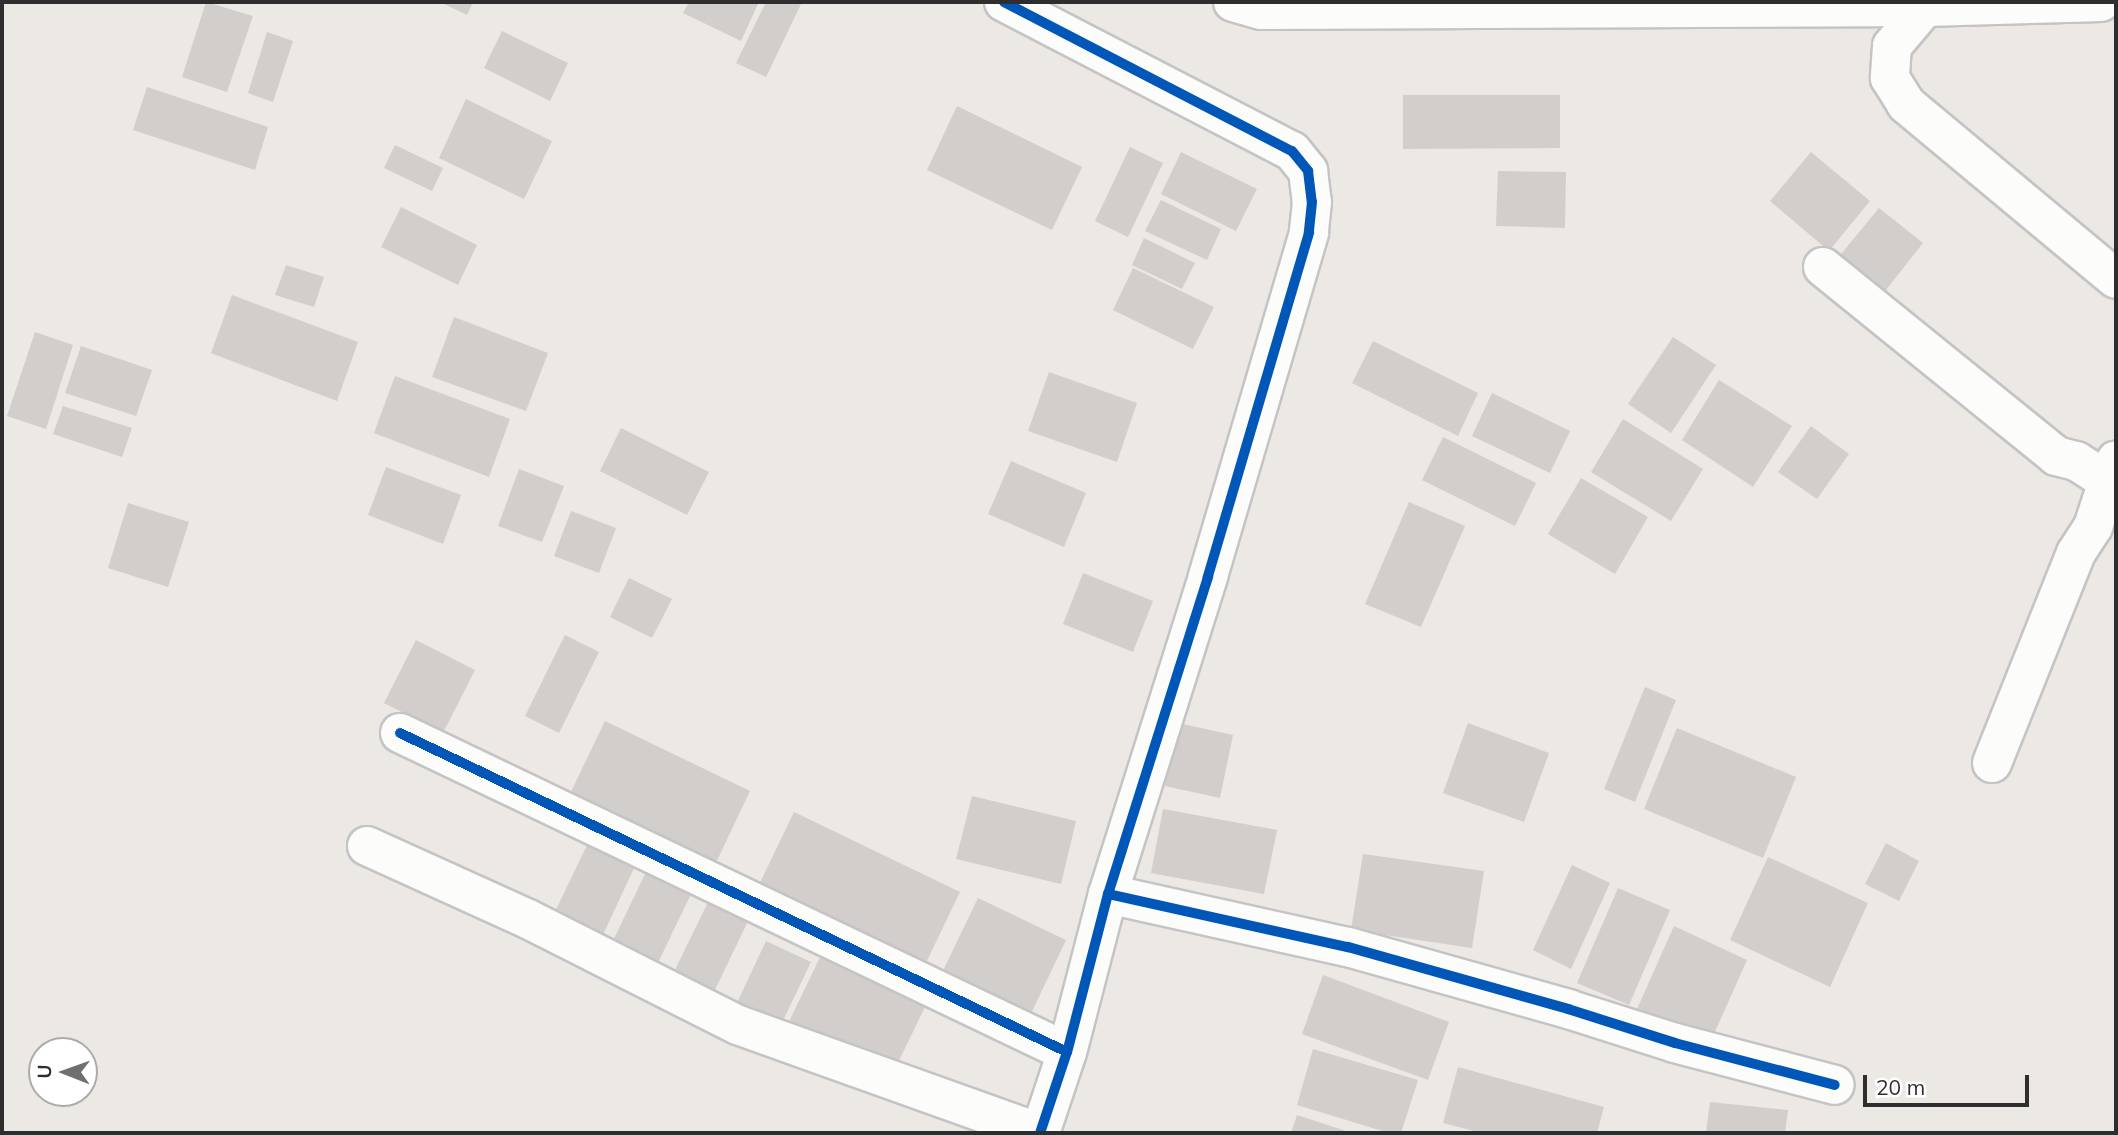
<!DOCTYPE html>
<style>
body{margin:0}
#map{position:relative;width:2118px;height:1135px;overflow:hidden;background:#ece8e4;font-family:Mulish,sans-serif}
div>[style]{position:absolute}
.building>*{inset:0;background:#d1cecb}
.roads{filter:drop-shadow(2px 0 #c5c4c5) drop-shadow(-2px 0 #c5c4c5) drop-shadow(0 2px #c5c4c5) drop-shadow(0 -2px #c5c4c5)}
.street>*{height:38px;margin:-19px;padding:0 19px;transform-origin:19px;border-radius:19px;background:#fcfcfb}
.cycleway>*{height:10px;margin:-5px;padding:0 5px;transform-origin:5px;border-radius:5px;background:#0057b8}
span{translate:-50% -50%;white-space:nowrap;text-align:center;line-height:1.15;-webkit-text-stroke:7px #fff;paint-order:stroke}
.frame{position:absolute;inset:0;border:4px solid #2e2e2e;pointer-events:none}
.north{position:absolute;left:28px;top:1037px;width:70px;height:70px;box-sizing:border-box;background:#fff;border:2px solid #ababab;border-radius:50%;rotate:271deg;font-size:19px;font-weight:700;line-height:28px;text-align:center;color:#2e2e2e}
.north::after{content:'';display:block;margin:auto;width:24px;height:32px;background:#706f6e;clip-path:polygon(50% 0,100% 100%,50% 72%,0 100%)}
.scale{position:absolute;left:1863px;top:1075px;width:166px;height:32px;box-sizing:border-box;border:4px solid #2e2e2e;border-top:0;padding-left:9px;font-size:21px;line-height:24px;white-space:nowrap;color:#2e2e2e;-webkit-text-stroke:5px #fff;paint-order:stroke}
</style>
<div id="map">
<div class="building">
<i style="clip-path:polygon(206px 2px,253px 16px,227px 92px,182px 77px)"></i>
<i style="clip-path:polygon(440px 2px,473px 2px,467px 15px)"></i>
<i style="clip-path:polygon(689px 2px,753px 2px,758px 4px,741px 41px,683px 13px)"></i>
<i style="clip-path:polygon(766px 2px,802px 2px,766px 77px,736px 63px)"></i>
<i style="clip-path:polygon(502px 31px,568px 63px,550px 101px,484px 68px)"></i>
<i style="clip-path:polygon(267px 32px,293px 41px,273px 102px,248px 93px)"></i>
<i style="clip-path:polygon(147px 87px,268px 127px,255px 170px,133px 130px)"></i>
<i style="clip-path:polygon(1403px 95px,1560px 95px,1560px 148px,1403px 149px)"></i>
<i style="clip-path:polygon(466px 99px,552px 141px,524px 199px,439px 158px)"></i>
<i style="clip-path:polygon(957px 106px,1082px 167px,1052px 230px,927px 170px)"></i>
<i style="clip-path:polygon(395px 145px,443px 168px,432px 191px,384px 168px)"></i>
<i style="clip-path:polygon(1130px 147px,1163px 163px,1128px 237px,1095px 221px)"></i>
<i style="clip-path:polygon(1181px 152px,1257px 189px,1236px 231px,1161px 194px)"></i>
<i style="clip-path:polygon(1811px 152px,1870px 201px,1829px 251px,1770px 201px)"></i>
<i style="clip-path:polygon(1498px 171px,1566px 172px,1565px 228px,1496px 226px)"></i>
<i style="clip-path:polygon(1161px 200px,1221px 229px,1207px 260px,1145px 231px)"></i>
<i style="clip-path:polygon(401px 207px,477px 245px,458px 285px,381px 247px)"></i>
<i style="clip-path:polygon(1879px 208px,1923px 243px,1882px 295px,1837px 259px)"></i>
<i style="clip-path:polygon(1144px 238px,1195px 263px,1182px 289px,1132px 265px)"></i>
<i style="clip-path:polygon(286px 265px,324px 277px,314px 307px,275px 295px)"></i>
<i style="clip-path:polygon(1133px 268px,1214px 307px,1193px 349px,1113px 310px)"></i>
<i style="clip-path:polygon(232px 295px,358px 342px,337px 401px,211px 353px)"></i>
<i style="clip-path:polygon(454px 317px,548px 353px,526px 411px,432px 377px)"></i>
<i style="clip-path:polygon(35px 332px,73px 345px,46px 429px,7px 416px)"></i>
<i style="clip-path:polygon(1673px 337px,1716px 365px,1671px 433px,1628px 404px)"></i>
<i style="clip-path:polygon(1373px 341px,1478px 393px,1458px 436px,1352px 383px)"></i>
<i style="clip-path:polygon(81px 346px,152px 370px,136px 416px,65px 393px)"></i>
<i style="clip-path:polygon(1049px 372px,1137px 403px,1117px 462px,1028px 431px)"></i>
<i style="clip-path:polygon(395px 376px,510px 419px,489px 477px,374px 433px)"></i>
<i style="clip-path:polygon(1719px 380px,1792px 426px,1753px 487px,1682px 440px)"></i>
<i style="clip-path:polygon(1492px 393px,1570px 431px,1550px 473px,1472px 436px)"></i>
<i style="clip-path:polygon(63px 406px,132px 428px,122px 457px,53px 434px)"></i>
<i style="clip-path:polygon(1623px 419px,1703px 469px,1671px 521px,1591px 472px)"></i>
<i style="clip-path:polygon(1811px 426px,1849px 454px,1817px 499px,1778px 472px)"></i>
<i style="clip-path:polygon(621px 428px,709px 472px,687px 515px,600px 471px)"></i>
<i style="clip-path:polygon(1443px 437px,1536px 483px,1515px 526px,1422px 480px)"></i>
<i style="clip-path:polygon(1011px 461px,1086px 493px,1064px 547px,988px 514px)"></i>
<i style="clip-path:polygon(386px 467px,461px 495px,443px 544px,368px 515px)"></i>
<i style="clip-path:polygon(519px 469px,564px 486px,542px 542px,498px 526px)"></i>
<i style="clip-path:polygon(1581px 478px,1648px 517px,1615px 574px,1548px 534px)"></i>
<i style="clip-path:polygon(1409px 502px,1465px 526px,1421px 627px,1365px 604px)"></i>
<i style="clip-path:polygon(128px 503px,189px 522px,168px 587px,108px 568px)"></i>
<i style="clip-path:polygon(571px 511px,616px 528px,599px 573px,554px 556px)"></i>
<i style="clip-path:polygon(1083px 573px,1153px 601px,1133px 652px,1063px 624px)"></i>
<i style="clip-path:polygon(629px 578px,672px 599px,652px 638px,610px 617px)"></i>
<i style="clip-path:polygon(565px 635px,599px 652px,559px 733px,525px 716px)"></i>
<i style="clip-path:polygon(416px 640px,475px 670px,443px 733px,384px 703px)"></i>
<i style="clip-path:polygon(1645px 687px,1676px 700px,1635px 802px,1604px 789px)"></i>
<i style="clip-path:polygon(605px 721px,750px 791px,713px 869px,568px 798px)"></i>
<i style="clip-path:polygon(1178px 723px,1233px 735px,1220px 798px,1165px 786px)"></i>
<i style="clip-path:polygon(1468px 723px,1549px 753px,1524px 822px,1443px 793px)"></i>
<i style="clip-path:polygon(1677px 728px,1796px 777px,1763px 858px,1644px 809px)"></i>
<i style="clip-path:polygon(972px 796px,1076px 821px,1061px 884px,956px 859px)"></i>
<i style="clip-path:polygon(1163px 809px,1277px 830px,1264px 894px,1151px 873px)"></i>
<i style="clip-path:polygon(794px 812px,960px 892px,923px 969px,757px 889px)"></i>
<i style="clip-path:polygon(588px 843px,635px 866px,601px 939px,553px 916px)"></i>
<i style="clip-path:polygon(1886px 843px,1919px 861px,1899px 901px,1865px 884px)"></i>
<i style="clip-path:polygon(1363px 854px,1484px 871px,1472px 948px,1351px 930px)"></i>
<i style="clip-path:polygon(1768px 857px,1868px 903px,1830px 987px,1730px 940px)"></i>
<i style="clip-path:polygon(1572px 865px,1610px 883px,1571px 969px,1533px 950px)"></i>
<i style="clip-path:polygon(647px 870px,692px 892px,654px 971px,609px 949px)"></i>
<i style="clip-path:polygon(1618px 888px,1670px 910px,1629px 1005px,1577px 983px)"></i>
<i style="clip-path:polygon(712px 894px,752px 913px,710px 1000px,670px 980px)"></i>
<i style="clip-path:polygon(978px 898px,1066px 940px,1027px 1022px,939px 979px)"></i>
<i style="clip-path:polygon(1674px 926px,1747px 960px,1710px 1043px,1637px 1009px)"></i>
<i style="clip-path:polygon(766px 941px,811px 962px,780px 1027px,736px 1005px)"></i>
<i style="clip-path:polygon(821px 955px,926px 1005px,890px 1079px,786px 1028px)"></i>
<i style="clip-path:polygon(1323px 975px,1449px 1022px,1428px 1080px,1302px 1034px)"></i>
<i style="clip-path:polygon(1313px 1049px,1418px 1080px,1401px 1133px,1389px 1133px,1297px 1105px)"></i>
<i style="clip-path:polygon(1458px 1067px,1604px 1107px,1597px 1133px,1482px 1133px,1443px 1123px)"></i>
<i style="clip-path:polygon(1710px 1102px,1788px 1110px,1785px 1133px,1706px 1133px)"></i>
<i style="clip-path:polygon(1297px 1115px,1352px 1133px,1291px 1133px)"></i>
</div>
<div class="roads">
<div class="street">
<i style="left:1004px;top:2px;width:324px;rotate:27.4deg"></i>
<i style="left:1292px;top:151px;width:26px;rotate:51deg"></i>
<i style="left:1308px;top:171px;width:31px;rotate:83deg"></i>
<i style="left:1312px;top:202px;width:31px;rotate:96deg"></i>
<i style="left:1309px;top:233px;width:359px;rotate:106.4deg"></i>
<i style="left:1208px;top:577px;width:332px;rotate:107.5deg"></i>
<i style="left:1108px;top:894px;width:163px;rotate:104.5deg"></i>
<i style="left:1067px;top:1052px;width:85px;rotate:108.4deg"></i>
<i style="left:1233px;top:2px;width:29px;rotate:16deg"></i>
<i style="left:1261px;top:10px;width:664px;rotate:-0.26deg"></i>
<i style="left:2101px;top:2px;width:176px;rotate:178.4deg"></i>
<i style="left:1925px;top:7px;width:51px;rotate:130.2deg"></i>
<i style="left:1892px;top:46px;width:32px;rotate:94deg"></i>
<i style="left:1890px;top:78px;width:31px;rotate:58deg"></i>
<i style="left:1906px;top:104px;width:273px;rotate:39.8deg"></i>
<i style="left:1823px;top:267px;width:300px;rotate:39deg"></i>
<i style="left:2056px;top:456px;width:21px;rotate:14deg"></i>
<i style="left:2076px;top:461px;width:38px;rotate:32deg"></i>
<i style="left:2108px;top:481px;width:22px;rotate:-69deg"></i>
<i style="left:400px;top:733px;width:739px;rotate:25.56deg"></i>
<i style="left:1992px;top:763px;width:226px;rotate:-68.2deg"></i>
<i style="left:2076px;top:553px;width:31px;rotate:-57deg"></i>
<i style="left:2093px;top:527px;width:48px;rotate:-71.9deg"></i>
<i style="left:367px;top:846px;width:177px;rotate:24.4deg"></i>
<i style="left:528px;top:919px;width:235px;rotate:26.8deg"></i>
<i style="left:738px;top:1025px;width:321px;rotate:19.7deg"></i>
<i style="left:1108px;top:894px;width:246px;rotate:12.5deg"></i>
<i style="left:1348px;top:947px;width:229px;rotate:15.7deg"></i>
<i style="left:1568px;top:1009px;width:112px;rotate:17.6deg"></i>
<i style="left:1675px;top:1043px;width:165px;rotate:14.7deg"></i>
</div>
</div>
<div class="cycleway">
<i style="left:1004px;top:2px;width:324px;rotate:27.4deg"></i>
<i style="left:1292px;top:151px;width:26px;rotate:51deg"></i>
<i style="left:1308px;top:171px;width:31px;rotate:83deg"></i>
<i style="left:1312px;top:202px;width:31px;rotate:96deg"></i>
<i style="left:1309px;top:233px;width:359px;rotate:106.4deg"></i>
<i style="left:1208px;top:577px;width:332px;rotate:107.5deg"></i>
<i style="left:1108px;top:894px;width:163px;rotate:104.5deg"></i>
<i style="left:1067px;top:1052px;width:85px;rotate:108.4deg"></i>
<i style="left:400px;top:733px;width:739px;rotate:25.56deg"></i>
<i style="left:1108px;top:894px;width:246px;rotate:12.5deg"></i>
<i style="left:1348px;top:947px;width:229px;rotate:15.7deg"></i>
<i style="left:1568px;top:1009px;width:112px;rotate:17.6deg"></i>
<i style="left:1675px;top:1043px;width:165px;rotate:14.7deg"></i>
</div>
<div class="frame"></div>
<div class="north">U</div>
<div class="scale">20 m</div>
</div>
